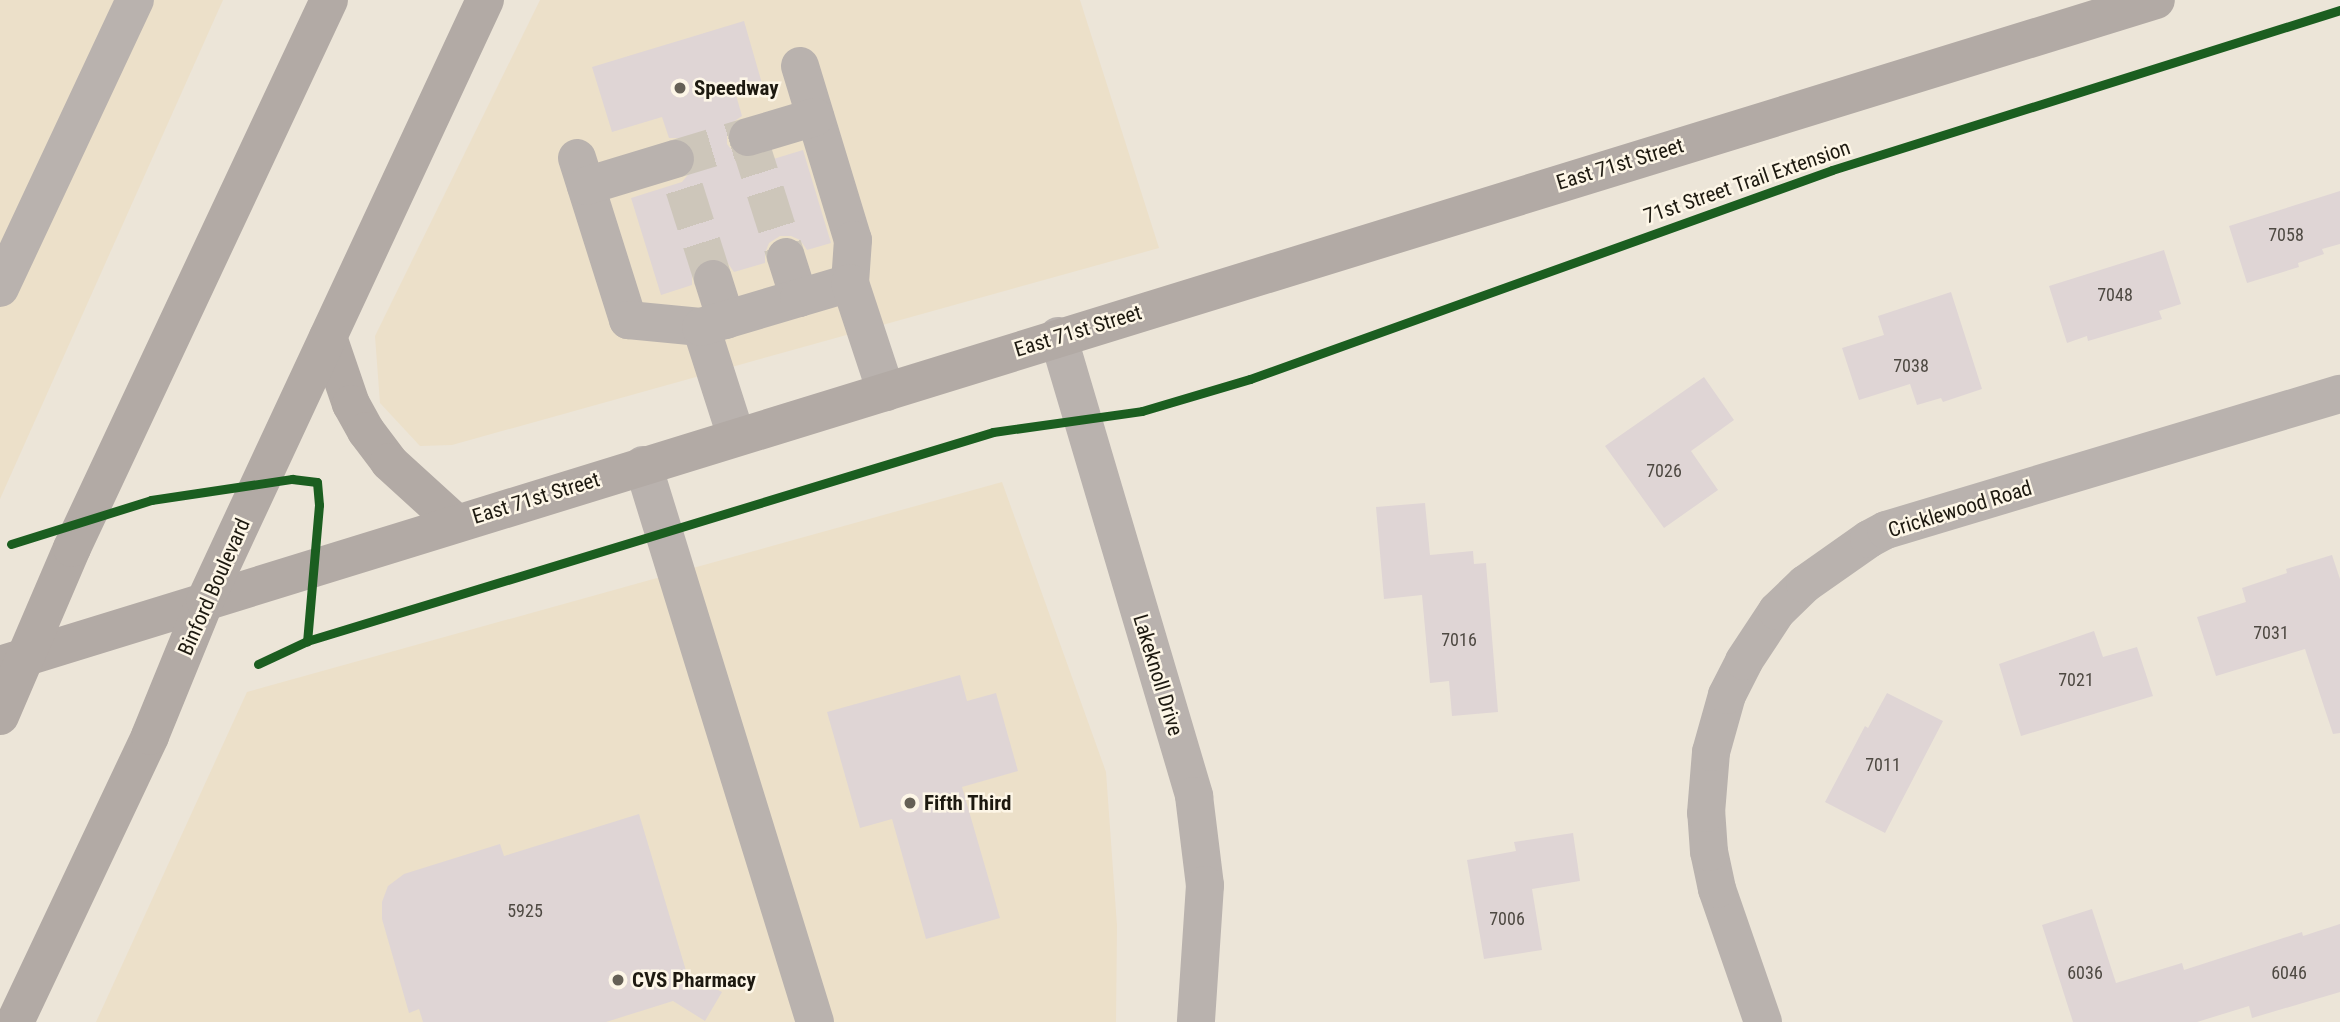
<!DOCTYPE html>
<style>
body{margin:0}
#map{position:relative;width:2340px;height:1022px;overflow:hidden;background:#ece5d8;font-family:"Roboto Condensed",sans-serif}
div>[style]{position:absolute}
.built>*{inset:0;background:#ece0c9}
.building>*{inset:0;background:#dfd5d5}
.minor-tunnel>*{height:38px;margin-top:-19px;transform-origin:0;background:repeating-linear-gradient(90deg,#cdc6ba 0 38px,transparent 0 57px)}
.minor>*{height:38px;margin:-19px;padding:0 19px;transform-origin:19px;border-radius:19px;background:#b9b2ae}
.major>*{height:38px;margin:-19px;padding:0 19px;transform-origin:19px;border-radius:19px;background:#b2aaa5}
.cycleway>*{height:9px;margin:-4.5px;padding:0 4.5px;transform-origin:4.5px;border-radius:4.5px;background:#1b5e20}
.dots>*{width:19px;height:19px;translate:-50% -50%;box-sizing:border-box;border:4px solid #fdf6e7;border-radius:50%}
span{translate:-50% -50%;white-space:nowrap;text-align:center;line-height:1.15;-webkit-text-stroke:5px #fdf6e7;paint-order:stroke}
.number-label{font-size:18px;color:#4e4942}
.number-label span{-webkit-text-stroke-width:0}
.poi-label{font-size:21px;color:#1d1910;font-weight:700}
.left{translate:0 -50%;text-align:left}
.street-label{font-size:21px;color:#1d1910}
</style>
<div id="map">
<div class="built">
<i style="clip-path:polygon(0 0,223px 0,0 499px)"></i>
<i style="clip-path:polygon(540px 0,1080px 0,1159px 248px,452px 445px,420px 446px,380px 403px,375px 336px)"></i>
<i style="clip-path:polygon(1002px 482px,1106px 772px,1117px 926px,1116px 1022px,96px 1022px,247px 692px)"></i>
</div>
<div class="building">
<i style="clip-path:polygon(744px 21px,763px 87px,736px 95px,742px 116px,733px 122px,727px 131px,727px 144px,734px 153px,744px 158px,755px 158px,757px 164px,803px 150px,831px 243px,807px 250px,800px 240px,791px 236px,780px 236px,769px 243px,765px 253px,765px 263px,734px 272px,727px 262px,718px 258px,707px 258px,696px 265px,692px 274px,692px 285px,661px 295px,631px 198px,682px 182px,696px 165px,696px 153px,689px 143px,679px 138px,669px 138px,662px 117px,612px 132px,592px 67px)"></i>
<i style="clip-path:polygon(2340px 191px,2340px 244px,2322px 249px,2324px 254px,2298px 263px,2299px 267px,2247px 283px,2229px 226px)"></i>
<i style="clip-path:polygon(2164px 250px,2181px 304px,2159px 311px,2162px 319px,2088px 341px,2087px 336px,2067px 343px,2049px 286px)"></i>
<i style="clip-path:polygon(1951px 292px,1982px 389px,1943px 402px,1941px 398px,1917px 405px,1910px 384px,1859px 400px,1842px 348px,1884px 335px,1878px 316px)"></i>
<i style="clip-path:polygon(1704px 377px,1734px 420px,1691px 451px,1718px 490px,1664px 528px,1605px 446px)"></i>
<i style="clip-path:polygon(1425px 503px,1430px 555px,1473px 551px,1474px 564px,1486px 563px,1498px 712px,1452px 716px,1449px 681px,1430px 683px,1422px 595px,1384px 599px,1376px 507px)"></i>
<i style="clip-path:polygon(2332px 555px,2340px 579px,2340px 733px,2333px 734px,2305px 649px,2216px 676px,2197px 617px,2246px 602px,2242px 588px,2287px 573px,2286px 569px)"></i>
<i style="clip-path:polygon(2094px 631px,2103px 657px,2137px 647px,2153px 696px,2021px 736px,1999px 664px)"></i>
<i style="clip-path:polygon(960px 675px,967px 701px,996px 693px,1018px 771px,962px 787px,1000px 918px,926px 939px,892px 819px,860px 828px,827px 712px)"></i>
<i style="clip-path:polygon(1887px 693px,1943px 721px,1885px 833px,1825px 802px,1865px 726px,1868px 728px)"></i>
<i style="clip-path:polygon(639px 814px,687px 974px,722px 992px,705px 1021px,673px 1001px,606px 1022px,423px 1022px,419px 1009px,409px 1013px,382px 919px,382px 902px,388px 886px,404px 874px,500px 844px,504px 856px)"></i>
<i style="clip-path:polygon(1573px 833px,1580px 881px,1532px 889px,1542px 950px,1484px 959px,1467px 860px,1516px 851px,1514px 842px)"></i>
<i style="clip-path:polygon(2092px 909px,2116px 983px,2182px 963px,2184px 970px,2302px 932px,2303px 936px,2340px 924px,2340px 992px,2252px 1018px,2249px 1006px,2197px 1022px,2073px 1022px,2042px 925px)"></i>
</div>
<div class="minor-tunnel">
<i style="left:713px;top:279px;width:126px;rotate:-107.6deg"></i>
<i style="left:675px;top:159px;width:76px;rotate:-16.8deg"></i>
<i style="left:748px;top:137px;width:126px;rotate:72.4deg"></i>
</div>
<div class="minor">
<i style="left:800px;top:66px;width:182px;rotate:73.1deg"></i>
<i style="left:853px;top:240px;width:43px;rotate:94deg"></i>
<i style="left:748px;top:137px;width:70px;rotate:-16.6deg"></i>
<i style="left:577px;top:158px;width:170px;rotate:72.5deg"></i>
<i style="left:628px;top:320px;width:73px;rotate:5.5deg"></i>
<i style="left:586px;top:186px;width:93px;rotate:-16.9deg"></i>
<i style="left:786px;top:257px;width:43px;rotate:72.4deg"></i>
<i style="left:713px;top:279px;width:43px;rotate:72.4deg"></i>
<i style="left:0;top:288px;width:318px;rotate:-64.9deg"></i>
<i style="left:1058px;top:336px;width:480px;rotate:73.5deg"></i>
<i style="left:1194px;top:796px;width:90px;rotate:83deg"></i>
<i style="left:1205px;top:885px;width:137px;rotate:93.8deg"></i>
<i style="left:736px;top:436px;width:114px;rotate:-107.8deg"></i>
<i style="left:701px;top:327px;width:102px;rotate:-16.5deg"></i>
<i style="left:799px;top:298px;width:53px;rotate:-16.4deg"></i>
<i style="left:850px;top:283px;width:115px;rotate:71.7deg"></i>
<i style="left:643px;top:465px;width:583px;rotate:72.84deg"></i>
<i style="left:1763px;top:1022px;width:141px;rotate:-109.1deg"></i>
<i style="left:1717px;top:889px;width:38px;rotate:-102deg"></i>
<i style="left:1709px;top:852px;width:39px;rotate:-94deg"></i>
<i style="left:1706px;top:813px;width:61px;rotate:-85.3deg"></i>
<i style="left:1711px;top:752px;width:59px;rotate:-74.3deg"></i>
<i style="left:1727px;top:695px;width:38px;rotate:-63deg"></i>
<i style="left:1744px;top:661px;width:60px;rotate:-56.6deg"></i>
<i style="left:1777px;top:611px;width:39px;rotate:-44deg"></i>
<i style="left:1805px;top:584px;width:78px;rotate:-35.1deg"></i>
<i style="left:1869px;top:539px;width:19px;rotate:-28deg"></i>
<i style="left:1886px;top:530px;width:474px;rotate:-16.7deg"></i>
</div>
<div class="major">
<i style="left:328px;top:337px;width:71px;rotate:71.1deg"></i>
<i style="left:351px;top:404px;width:31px;rotate:61deg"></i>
<i style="left:366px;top:431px;width:39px;rotate:53deg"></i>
<i style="left:389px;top:462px;width:91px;rotate:42.3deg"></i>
<i style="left:0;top:665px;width:2256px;rotate:-17.14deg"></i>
<i style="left:0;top:716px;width:183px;rotate:-66.8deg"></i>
<i style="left:72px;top:548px;width:605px;rotate:-64.87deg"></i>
<i style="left:15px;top:1022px;width:316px;rotate:-64.7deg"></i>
<i style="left:150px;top:736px;width:146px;rotate:-67.8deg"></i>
<i style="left:205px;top:601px;width:663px;rotate:-65.02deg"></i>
</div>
<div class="cycleway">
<i style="left:11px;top:544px;width:147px;rotate:-17.4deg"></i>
<i style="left:151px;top:500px;width:143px;rotate:-8.5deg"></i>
<i style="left:292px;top:479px;width:25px;rotate:7deg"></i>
<i style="left:317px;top:482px;width:23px;rotate:85deg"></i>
<i style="left:319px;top:505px;width:137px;rotate:95deg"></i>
<i style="left:258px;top:664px;width:54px;rotate:-25.1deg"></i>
<i style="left:307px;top:641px;width:717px;rotate:-16.94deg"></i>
<i style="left:993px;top:432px;width:150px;rotate:-8deg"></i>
<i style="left:1142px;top:411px;width:113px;rotate:-16.5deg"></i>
<i style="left:1250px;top:379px;width:618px;rotate:-19.75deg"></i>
<i style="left:1832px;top:170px;width:533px;rotate:-17.48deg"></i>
</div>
<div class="dots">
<i style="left:680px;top:88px;background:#656056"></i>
<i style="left:910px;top:803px;background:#656056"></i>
<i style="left:618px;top:980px;background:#656056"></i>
</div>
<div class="number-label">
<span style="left:2286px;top:235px">7058</span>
<span style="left:2115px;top:295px">7048</span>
<span style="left:1911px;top:366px">7038</span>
<span style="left:1664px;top:471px">7026</span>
<span style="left:2271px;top:633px">7031</span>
<span style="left:1459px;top:640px">7016</span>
<span style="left:2076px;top:680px">7021</span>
<span style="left:1883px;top:765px">7011</span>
<span style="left:525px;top:911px">5925</span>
<span style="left:1507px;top:919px">7006</span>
<span style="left:2085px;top:973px">6036</span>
<span style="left:2289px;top:973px">6046</span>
</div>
<div class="poi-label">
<span class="left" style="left:694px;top:88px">Speedway</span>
<span class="left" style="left:924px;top:803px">Fifth Third</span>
<span class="left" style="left:632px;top:980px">CVS Pharmacy</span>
</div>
<div class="street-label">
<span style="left:1620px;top:164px;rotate:-17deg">East 71st Street</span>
<span style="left:1747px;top:182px;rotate:-19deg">71st Street Trail Extension</span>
<span style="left:1078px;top:331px;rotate:-17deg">East 71st Street</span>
<span style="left:536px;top:498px;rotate:-17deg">East 71st Street</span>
<span style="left:1960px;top:509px;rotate:-17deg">Cricklewood Road</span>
<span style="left:214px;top:587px;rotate:-66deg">Binford Boulevard</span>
<span style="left:1158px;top:675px;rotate:73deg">Lakeknoll Drive</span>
</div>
</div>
